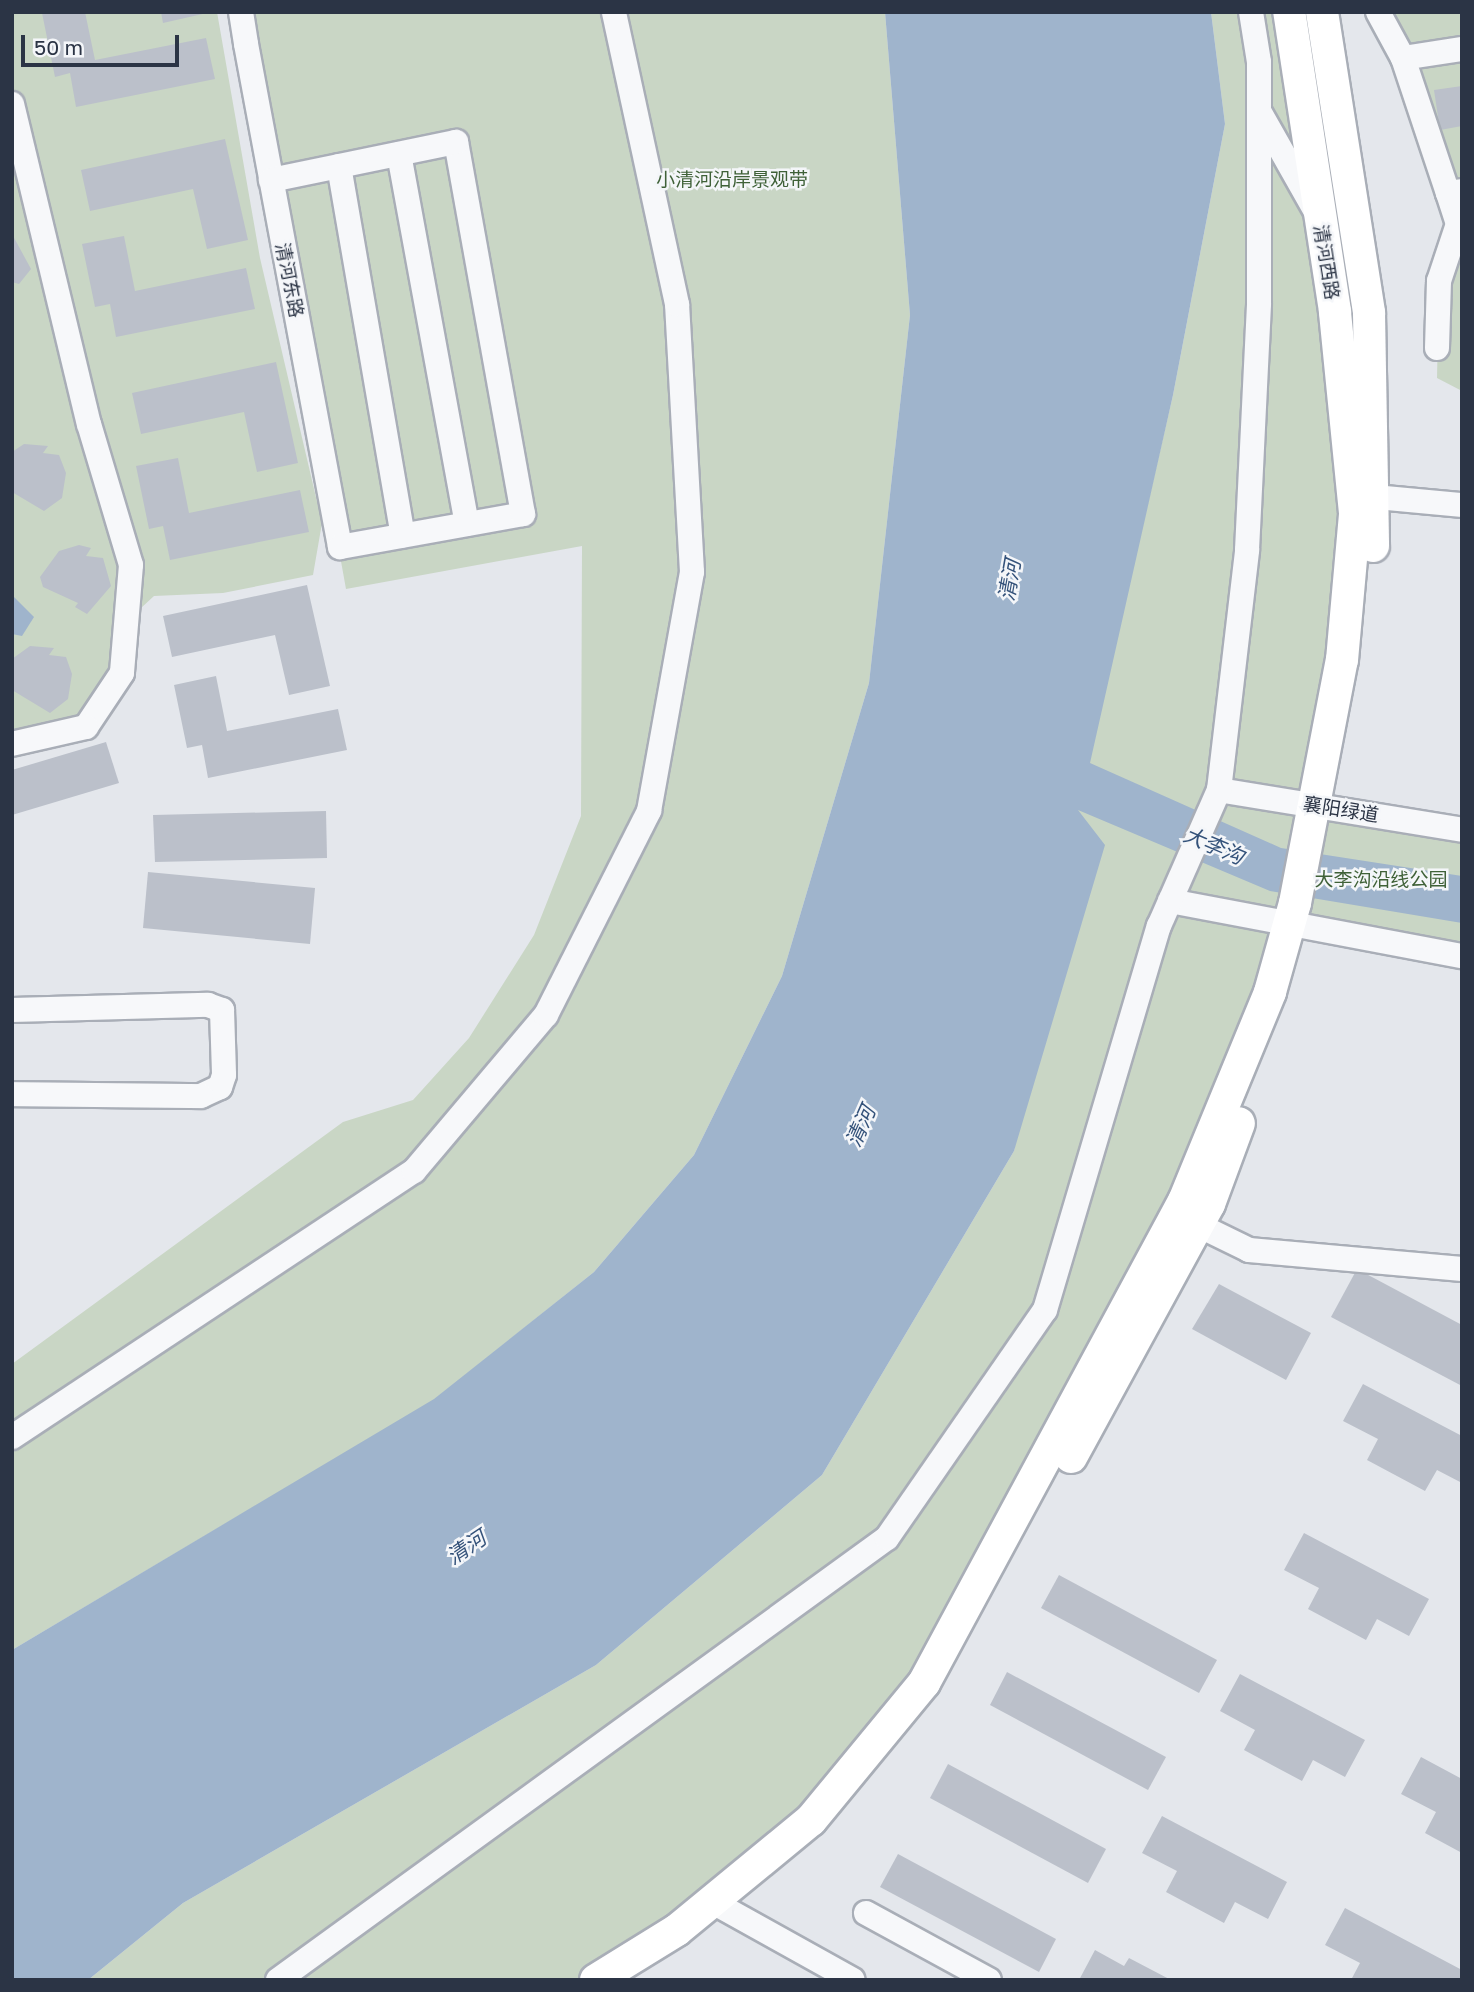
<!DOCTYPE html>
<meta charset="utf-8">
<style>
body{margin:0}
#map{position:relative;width:1474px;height:1992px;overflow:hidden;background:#e4e7ec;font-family:"Golos Text","Noto Sans SC",sans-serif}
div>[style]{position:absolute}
.green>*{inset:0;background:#c9d6c5}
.water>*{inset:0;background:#9fb4cc}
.building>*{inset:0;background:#bbc0ca}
.roads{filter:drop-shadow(2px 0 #a9aeb7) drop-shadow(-2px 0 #a9aeb7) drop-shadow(0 2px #a9aeb7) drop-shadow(0 -2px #a9aeb7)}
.minor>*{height:24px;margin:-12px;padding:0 12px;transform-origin:12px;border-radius:12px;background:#f7f8fa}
.major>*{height:32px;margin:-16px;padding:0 16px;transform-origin:16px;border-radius:16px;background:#fff}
span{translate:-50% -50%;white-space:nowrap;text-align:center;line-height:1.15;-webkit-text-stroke:5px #f4f6f9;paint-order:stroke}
.park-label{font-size:19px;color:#3f6138}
.street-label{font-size:19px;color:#2b3445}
.water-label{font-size:21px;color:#34527a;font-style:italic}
.frame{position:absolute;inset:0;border:14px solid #2b3445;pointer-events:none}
.scale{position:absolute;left:21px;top:35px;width:158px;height:32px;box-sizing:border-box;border:4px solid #2b3445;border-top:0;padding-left:9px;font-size:21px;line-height:24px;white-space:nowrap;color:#2b3445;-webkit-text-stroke:5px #f4f6f9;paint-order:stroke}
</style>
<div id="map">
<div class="green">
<i style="clip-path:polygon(12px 12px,217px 12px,260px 258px,322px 523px,313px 575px,223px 593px,154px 596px,127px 621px,122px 673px,86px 727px,12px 744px)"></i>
<i style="clip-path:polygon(242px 12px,885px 12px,910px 315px,869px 683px,782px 976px,694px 1155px,594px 1272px,434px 1400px,12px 1650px,12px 1364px,343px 1122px,413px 1100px,469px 1038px,534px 935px,581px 816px,582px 546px,346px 589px)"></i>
<i style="clip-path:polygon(1211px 12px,1289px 12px,1355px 513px,1315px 804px,1462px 830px,1462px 956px,1297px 936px,932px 1688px,610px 1980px,88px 1980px,183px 1903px,596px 1665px,822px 1475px,1014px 1151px,1077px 810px,1173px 395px,1225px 124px)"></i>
<i style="clip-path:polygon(1378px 12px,1462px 12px,1462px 391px,1437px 378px,1439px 281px,1458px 224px)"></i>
</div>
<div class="water">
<i style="clip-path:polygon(885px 12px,1211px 12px,1225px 124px,1173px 395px,1090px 763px,1281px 848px,1462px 876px,1462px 923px,1270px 891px,1078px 810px,1105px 845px,1014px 1151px,822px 1475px,596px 1665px,183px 1903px,88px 1980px,12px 1980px,12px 1650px,434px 1399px,594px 1272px,694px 1155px,782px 976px,869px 683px,910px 315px)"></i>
<i style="clip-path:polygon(12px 595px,34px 617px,22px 636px,12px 634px)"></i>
</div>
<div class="building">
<i style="clip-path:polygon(85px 12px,95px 60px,206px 38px,215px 79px,76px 107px,70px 73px,55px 77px,42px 13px)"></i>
<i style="clip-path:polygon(161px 12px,207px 12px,207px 13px,163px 23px)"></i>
<i style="clip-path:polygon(1462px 86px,1462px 126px,1440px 130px,1434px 90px)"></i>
<i style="clip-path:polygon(225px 139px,248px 240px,207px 249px,193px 189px,90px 211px,81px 170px)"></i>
<i style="clip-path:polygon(12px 234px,31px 269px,19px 284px,12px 282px)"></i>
<i style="clip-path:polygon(124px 236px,135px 291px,246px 268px,255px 309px,116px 337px,110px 304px,95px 307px,82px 244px)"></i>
<i style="clip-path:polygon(276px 362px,298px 463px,257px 472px,244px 412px,141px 434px,132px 393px)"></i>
<i style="clip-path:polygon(24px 444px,48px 446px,43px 453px,59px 455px,66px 473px,62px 498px,44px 511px,12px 492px,12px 452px)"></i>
<i style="clip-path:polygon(178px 458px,189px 513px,300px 490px,309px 532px,170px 560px,163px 526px,149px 529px,136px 466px)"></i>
<i style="clip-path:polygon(79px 545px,91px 548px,86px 556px,103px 558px,111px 586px,87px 614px,75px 607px,78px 603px,43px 587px,40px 577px,59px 551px)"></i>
<i style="clip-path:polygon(307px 585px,330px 686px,289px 695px,275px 635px,172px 657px,163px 616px)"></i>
<i style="clip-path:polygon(30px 646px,54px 648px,49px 655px,66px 657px,72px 674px,68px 699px,50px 713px,12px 690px,12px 659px)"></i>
<i style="clip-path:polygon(216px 676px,227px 731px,338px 709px,347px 750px,208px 778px,202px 745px,187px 748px,174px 685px)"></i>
<i style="clip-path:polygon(106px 742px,119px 783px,12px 815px,12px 770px)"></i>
<i style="clip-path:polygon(326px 811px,327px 858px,155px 862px,153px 815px)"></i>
<i style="clip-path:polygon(148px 872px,315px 888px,310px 944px,143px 928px)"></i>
<i style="clip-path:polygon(1357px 1269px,1462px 1325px,1462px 1386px,1331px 1317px)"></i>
<i style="clip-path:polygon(1219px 1284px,1311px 1333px,1286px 1380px,1192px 1329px)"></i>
<i style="clip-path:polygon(1363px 1384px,1462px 1436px,1462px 1483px,1437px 1470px,1425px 1491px,1367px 1460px,1378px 1439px,1343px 1421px)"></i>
<i style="clip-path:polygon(1304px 1533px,1429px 1599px,1409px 1636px,1377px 1619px,1366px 1640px,1308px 1609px,1319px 1588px,1284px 1570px)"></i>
<i style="clip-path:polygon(1059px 1575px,1217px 1660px,1199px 1693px,1041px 1608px)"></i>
<i style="clip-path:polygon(1007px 1672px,1166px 1757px,1148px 1790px,990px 1705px)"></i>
<i style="clip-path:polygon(1240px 1674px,1365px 1740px,1345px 1777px,1313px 1760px,1302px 1781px,1244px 1750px,1255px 1730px,1220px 1711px)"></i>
<i style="clip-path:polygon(1421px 1757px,1462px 1779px,1462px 1853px,1425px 1833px,1436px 1812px,1401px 1794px)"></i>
<i style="clip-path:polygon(948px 1764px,1106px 1849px,1088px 1883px,930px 1798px)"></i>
<i style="clip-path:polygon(1162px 1816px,1287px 1882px,1268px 1919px,1235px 1902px,1224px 1923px,1166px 1892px,1177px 1871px,1142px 1853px)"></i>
<i style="clip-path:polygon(898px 1854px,1056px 1939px,1039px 1972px,880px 1887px)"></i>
<i style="clip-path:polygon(1345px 1908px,1462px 1970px,1462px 1980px,1351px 1980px,1360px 1963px,1325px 1945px)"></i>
<i style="clip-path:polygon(1095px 1950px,1124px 1966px,1129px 1958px,1171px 1980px,1079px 1980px)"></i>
</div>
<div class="roads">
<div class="minor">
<i style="left:241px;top:12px;width:32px;rotate:81deg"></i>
<i style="left:246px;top:44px;width:512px;rotate:79.41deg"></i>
<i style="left:340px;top:547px;width:186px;rotate:-10.2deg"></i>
<i style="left:523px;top:514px;width:378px;rotate:-100.2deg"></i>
<i style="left:456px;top:142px;width:189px;rotate:168.4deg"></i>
<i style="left:1378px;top:12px;width:52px;rotate:61.5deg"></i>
<i style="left:1403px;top:58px;width:60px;rotate:-8.7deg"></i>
<i style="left:1403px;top:58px;width:142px;rotate:71.6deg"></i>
<i style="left:1448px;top:193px;width:14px;rotate:-8deg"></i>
<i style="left:12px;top:104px;width:329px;rotate:76.5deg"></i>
<i style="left:89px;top:424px;width:147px;rotate:73.4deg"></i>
<i style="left:131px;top:565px;width:108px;rotate:94.8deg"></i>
<i style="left:122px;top:673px;width:65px;rotate:123.7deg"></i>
<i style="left:86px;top:727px;width:76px;rotate:167.1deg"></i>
<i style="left:1259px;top:111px;width:114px;rotate:60.5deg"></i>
<i style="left:399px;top:154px;width:376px;rotate:79.6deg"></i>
<i style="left:339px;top:166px;width:375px;rotate:80.2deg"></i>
<i style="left:1437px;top:348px;width:67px;rotate:-88.3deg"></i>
<i style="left:1439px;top:281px;width:60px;rotate:-71.6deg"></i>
<i style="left:1458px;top:224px;width:33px;rotate:-108deg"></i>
<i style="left:1354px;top:495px;width:108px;rotate:5.3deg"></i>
<i style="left:1219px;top:790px;width:246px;rotate:9.3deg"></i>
<i style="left:1170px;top:901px;width:297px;rotate:10.7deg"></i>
<i style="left:12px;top:1010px;width:196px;rotate:-1.5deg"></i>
<i style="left:208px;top:1005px;width:15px;rotate:20deg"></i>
<i style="left:222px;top:1010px;width:65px;rotate:88.2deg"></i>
<i style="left:224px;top:1075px;width:13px;rotate:108deg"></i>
<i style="left:220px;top:1087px;width:21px;rotate:155deg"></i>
<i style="left:201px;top:1096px;width:189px;rotate:-179.4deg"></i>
<i style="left:1198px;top:1225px;width:57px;rotate:26.1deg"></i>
<i style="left:1249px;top:1250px;width:214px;rotate:5.1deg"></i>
<i style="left:12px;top:1437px;width:482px;rotate:-33.5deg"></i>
<i style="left:414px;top:1171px;width:204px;rotate:-49.8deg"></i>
<i style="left:546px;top:1015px;width:229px;rotate:-63.2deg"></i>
<i style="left:649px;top:811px;width:243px;rotate:-79.8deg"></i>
<i style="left:692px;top:572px;width:268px;rotate:-93.2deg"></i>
<i style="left:677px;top:304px;width:299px;rotate:-102.2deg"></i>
<i style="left:711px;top:1901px;width:162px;rotate:29.1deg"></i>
<i style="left:866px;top:1913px;width:140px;rotate:28.6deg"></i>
<i style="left:278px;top:1980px;width:752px;rotate:-35.97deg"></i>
<i style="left:887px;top:1538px;width:277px;rotate:-55.3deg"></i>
<i style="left:1045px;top:1310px;width:401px;rotate:-73.5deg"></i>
<i style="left:1159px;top:926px;width:149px;rotate:-66.2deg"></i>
<i style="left:1219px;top:790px;width:242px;rotate:-83.3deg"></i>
<i style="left:1247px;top:550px;width:247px;rotate:-87.2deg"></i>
<i style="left:1259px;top:303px;width:241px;rotate:-90deg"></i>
<i style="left:1259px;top:62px;width:51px;rotate:-99.1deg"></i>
</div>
<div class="major">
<i style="left:1322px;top:12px;width:305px;rotate:81.1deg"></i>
<i style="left:1369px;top:313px;width:233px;rotate:89deg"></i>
<i style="left:1071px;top:1457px;width:288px;rotate:-61.4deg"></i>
<i style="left:1209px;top:1204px;width:86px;rotate:-69.7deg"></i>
<i style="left:596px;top:1980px;width:95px;rotate:-31.7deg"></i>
<i style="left:677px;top:1930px;width:173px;rotate:-39.4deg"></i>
<i style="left:811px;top:1820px;width:178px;rotate:-50.5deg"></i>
<i style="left:924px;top:1683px;width:548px;rotate:-61.66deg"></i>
<i style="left:1184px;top:1201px;width:226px;rotate:-67.6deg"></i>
<i style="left:1270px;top:992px;width:92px;rotate:-74.3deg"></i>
<i style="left:1295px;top:903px;width:248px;rotate:-79.1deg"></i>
<i style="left:1342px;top:660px;width:148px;rotate:-84.9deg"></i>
<i style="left:1355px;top:513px;width:203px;rotate:-95.7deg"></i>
<i style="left:1335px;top:311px;width:303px;rotate:-98.7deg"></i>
</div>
</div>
<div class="park-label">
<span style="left:732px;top:179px">小清河沿岸景观带</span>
<span style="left:1381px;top:879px">大李沟沿线公园</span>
</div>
<div class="street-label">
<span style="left:1327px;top:262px;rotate:81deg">清河西路</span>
<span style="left:290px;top:280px;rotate:79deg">清河东路</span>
<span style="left:1341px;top:809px;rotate:9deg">襄阳绿道</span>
</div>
<div class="water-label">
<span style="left:1009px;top:580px;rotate:-80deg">清河</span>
<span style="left:1214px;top:845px;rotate:23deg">大李沟</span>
<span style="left:860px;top:1126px;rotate:-66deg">清河</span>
<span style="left:466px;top:1547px;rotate:-34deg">清河</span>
</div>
<div class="frame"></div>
<div class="scale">50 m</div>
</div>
